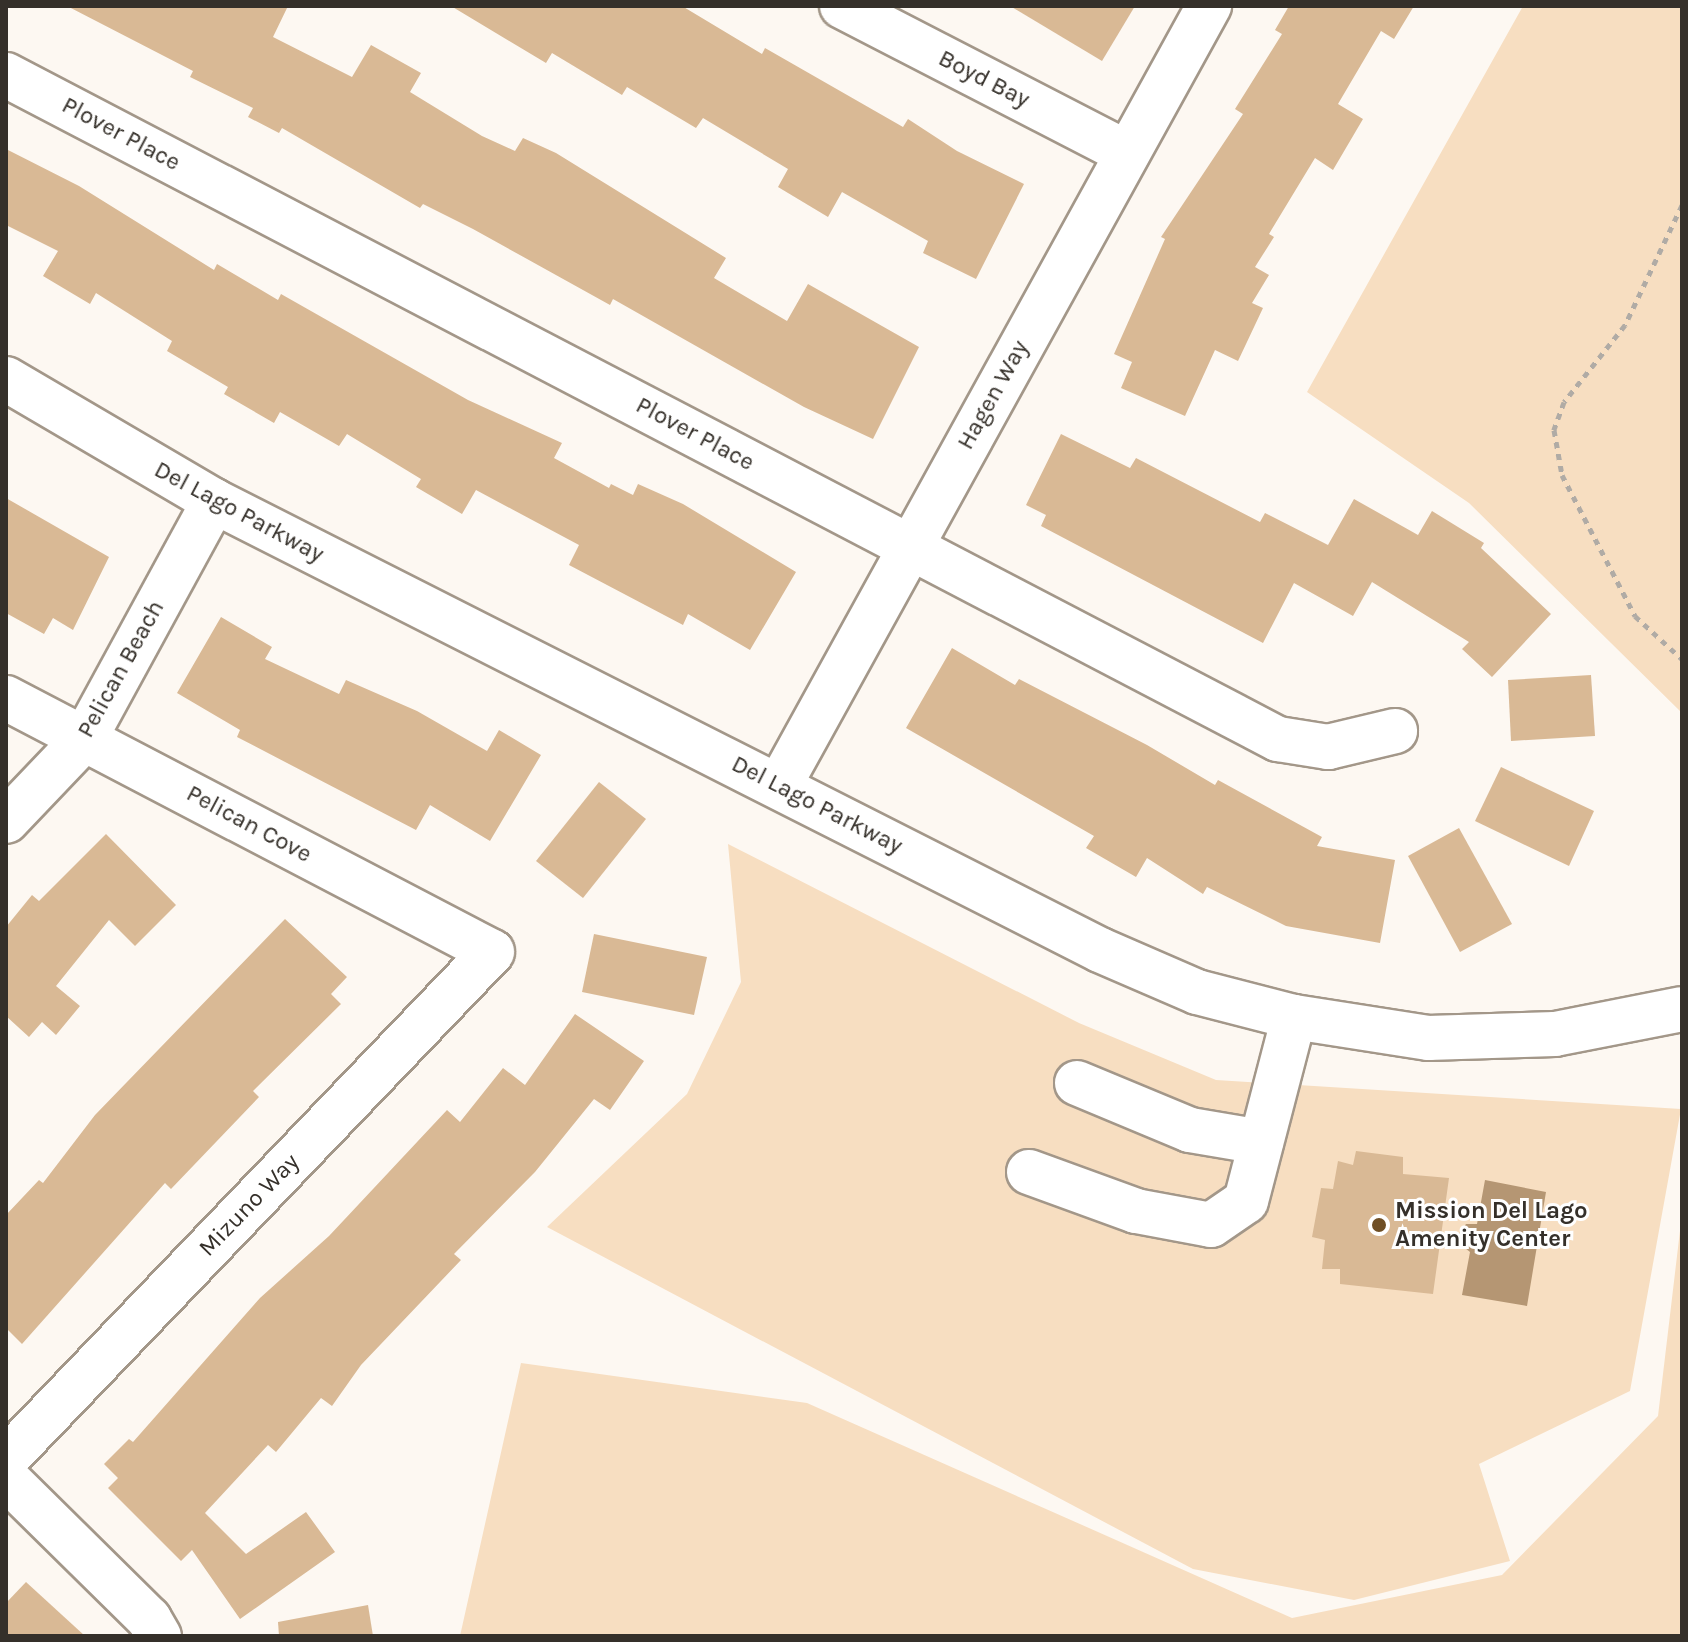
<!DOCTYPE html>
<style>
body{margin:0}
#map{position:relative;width:1688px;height:1642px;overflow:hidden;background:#fdf8f2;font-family:Karla,sans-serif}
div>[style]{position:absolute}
.green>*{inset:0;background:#f7dec1}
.water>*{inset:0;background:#b59673}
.building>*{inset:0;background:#d9b995}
.path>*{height:5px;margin-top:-2.5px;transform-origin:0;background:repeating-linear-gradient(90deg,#b0aba5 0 6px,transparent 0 12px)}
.roads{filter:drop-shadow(2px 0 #a39789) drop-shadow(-2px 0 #a39789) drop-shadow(0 2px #a39789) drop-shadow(0 -2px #a39789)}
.minor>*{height:44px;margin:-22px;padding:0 22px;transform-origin:22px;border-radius:22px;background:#fff}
.dots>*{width:22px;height:22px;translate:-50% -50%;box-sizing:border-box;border:4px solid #fff;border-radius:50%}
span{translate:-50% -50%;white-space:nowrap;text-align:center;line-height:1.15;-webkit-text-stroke:6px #fff;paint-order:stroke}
.street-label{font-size:24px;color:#35302a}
.poi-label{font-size:24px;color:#35302a;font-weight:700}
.left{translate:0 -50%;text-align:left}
.frame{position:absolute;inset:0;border:8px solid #35302a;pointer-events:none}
</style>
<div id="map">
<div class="green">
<i style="clip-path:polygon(1523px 6px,1682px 6px,1682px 713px,1469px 503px,1307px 392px)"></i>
<i style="clip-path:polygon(728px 844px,1079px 1023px,1216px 1080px,1681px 1109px,1630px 1391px,1479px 1464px,1510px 1561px,1354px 1600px,1193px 1569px,547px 1227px,687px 1094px,741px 982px)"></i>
<i style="clip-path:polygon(1682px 1214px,1682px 1636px,460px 1636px,521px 1363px,807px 1403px,1292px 1618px,1502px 1575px,1658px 1416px)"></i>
</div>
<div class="water">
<i style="clip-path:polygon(1485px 1180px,1546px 1192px,1527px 1306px,1462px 1295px,1470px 1252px,1460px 1244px,1459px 1234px,1466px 1224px,1477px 1224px)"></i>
</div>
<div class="building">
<i style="clip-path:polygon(67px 6px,288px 6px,273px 37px,352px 77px,371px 45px,421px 73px,410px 92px,482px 136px,515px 151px,523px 138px,556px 153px,726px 258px,714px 278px,787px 321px,808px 284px,919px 347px,873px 439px,804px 407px,613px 299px,610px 305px,473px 229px,423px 204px,420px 208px,282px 128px,279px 133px,248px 117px,253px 108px,190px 77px,193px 71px)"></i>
<i style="clip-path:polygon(451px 6px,682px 6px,762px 54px,765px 48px,903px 127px,908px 119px,957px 151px,1024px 184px,976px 279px,923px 253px,928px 241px,842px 192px,828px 217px,778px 187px,788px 169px,703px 118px,696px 128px,627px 87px,622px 95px,552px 53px,546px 63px)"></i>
<i style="clip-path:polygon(1010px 6px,1135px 6px,1102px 61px)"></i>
<i style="clip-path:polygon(1289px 6px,1414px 6px,1394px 39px,1381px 31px,1338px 104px,1363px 119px,1333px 170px,1315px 158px,1269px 234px,1274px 237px,1255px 267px,1269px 275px,1252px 303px,1263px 308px,1238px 361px,1215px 350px,1185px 416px,1121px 388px,1132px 362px,1114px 354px,1165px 239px,1161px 237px,1243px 114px,1235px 109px,1282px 34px,1275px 30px)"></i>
<i style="clip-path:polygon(6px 149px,79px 186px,214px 270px,217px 264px,278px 300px,281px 294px,468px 400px,562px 443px,554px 458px,609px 488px,611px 484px,633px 495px,638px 484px,683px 504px,796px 572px,750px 650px,688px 614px,683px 625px,569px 565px,579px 545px,476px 490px,462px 514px,416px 487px,421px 479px,347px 434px,339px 446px,280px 412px,274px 423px,224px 394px,228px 387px,167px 351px,172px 341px,96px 293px,90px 304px,43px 276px,58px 251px,6px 225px)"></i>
<i style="clip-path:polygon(1061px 434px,1130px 468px,1136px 458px,1260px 522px,1265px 513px,1328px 545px,1354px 499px,1418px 535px,1432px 511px,1484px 543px,1481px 548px,1551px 614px,1492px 677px,1462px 649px,1469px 642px,1372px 582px,1353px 616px,1294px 583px,1263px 643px,1041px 526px,1046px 515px,1026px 505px)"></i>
<i style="clip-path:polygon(6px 498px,109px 557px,73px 630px,53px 618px,44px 634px,6px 613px)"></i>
<i style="clip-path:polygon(221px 617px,272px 647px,265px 659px,339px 694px,346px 680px,417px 711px,487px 751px,499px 730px,541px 755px,490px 841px,430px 805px,416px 830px,237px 737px,240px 730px,177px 693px)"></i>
<i style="clip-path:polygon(952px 648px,1015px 685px,1019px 679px,1147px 745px,1215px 785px,1218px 780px,1322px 837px,1317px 846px,1395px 860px,1380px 943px,1286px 926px,1207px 887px,1203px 894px,1147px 858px,1136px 877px,1086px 848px,1094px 836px,906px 728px)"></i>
<i style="clip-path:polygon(1591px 675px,1595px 736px,1511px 741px,1508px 680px)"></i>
<i style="clip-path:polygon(1501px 767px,1594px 811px,1569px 866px,1475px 821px)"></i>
<i style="clip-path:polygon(599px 782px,646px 819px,583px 898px,536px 861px)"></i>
<i style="clip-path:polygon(1459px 828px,1512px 924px,1460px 952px,1408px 856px)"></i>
<i style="clip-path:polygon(106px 834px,176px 905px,135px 946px,109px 920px,56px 986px,80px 1006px,56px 1035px,42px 1022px,29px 1037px,6px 1016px,6px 927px,32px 895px,39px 901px)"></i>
<i style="clip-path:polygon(285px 919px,347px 977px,331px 994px,341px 1004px,253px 1091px,259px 1097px,171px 1189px,165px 1183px,22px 1344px,6px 1328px,6px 1215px,39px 1180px,43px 1183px,95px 1115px)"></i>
<i style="clip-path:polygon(594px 934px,707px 957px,694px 1015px,582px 992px)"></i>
<i style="clip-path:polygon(575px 1014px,644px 1061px,610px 1110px,594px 1099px,535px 1172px,454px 1254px,461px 1260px,361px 1365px,332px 1406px,321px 1398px,276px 1452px,268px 1445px,205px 1513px,246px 1554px,306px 1512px,335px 1552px,240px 1619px,192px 1550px,181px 1561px,108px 1488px,118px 1478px,104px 1464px,129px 1439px,133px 1442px,260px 1298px,329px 1236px,447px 1110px,460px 1122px,503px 1068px,525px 1085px)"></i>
<i style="clip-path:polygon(1356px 1151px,1403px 1157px,1403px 1174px,1449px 1178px,1433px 1294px,1340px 1284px,1340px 1269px,1322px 1269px,1325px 1240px,1312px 1237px,1321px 1188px,1333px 1189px,1338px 1161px,1353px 1165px)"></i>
<i style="clip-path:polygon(26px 1582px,85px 1636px,6px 1636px,6px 1603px)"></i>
<i style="clip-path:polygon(368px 1605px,373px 1636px,279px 1636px,278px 1622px)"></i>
</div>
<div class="path">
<i style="left:1682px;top:205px;width:133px;rotate:115.4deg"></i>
<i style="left:1625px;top:325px;width:98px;rotate:128.4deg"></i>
<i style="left:1564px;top:402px;width:30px;rotate:110deg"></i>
<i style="left:1554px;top:430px;width:46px;rotate:79.9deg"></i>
<i style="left:1562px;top:475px;width:159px;rotate:62.6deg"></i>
<i style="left:1635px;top:616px;width:64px;rotate:42.5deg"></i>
</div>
<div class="roads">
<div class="minor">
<i style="left:842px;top:6px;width:321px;rotate:27.3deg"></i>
<i style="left:6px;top:75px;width:1435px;rotate:27.57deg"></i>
<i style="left:1278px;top:739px;width:51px;rotate:9.1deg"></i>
<i style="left:1328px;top:747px;width:69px;rotate:-13.4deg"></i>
<i style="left:6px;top:379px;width:241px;rotate:30.4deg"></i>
<i style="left:214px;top:501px;width:993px;rotate:26.87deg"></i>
<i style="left:1100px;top:950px;width:106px;rotate:23.4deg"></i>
<i style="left:1197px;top:992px;width:100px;rotate:14.5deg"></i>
<i style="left:1294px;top:1017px;width:136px;rotate:8.9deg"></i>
<i style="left:1428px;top:1038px;width:127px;rotate:-1.8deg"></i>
<i style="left:1555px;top:1034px;width:129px;rotate:-11.1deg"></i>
<i style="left:6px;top:698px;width:548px;rotate:27.59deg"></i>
<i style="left:492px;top:952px;width:702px;rotate:133.79deg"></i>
<i style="left:779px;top:786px;width:891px;rotate:-61.13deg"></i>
<i style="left:6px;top:821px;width:115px;rotate:-46.4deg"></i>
<i style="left:85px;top:738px;width:270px;rotate:-61.4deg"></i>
<i style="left:1077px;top:1083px;width:122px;rotate:22.6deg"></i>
<i style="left:1190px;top:1130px;width:72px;rotate:9.6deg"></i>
<i style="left:1029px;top:1172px;width:114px;rotate:20deg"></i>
<i style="left:1136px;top:1211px;width:76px;rotate:10.6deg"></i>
<i style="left:1211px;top:1225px;width:42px;rotate:-34.4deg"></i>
<i style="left:1246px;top:1201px;width:190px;rotate:-75.4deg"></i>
<i style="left:6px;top:1478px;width:201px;rotate:44.6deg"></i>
<i style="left:149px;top:1619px;width:20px;rotate:60deg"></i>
</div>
</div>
<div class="dots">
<i style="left:1379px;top:1225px;background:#6f4f25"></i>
</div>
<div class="street-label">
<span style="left:984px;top:79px;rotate:27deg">Boyd Bay</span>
<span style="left:121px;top:134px;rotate:28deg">Plover Place</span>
<span style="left:993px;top:395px;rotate:-61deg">Hagen Way</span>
<span style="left:695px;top:434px;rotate:28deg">Plover Place</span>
<span style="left:239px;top:512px;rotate:28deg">Del Lago Parkway</span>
<span style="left:121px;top:669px;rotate:-61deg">Pelican Beach</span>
<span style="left:817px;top:805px;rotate:27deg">Del Lago Parkway</span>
<span style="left:249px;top:824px;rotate:28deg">Pelican Cove</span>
<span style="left:249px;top:1205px;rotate:-46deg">Mizuno Way</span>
</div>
<div class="poi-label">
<span class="left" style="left:1395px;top:1225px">Mission Del Lago<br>Amenity Center</span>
</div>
<div class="frame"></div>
</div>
